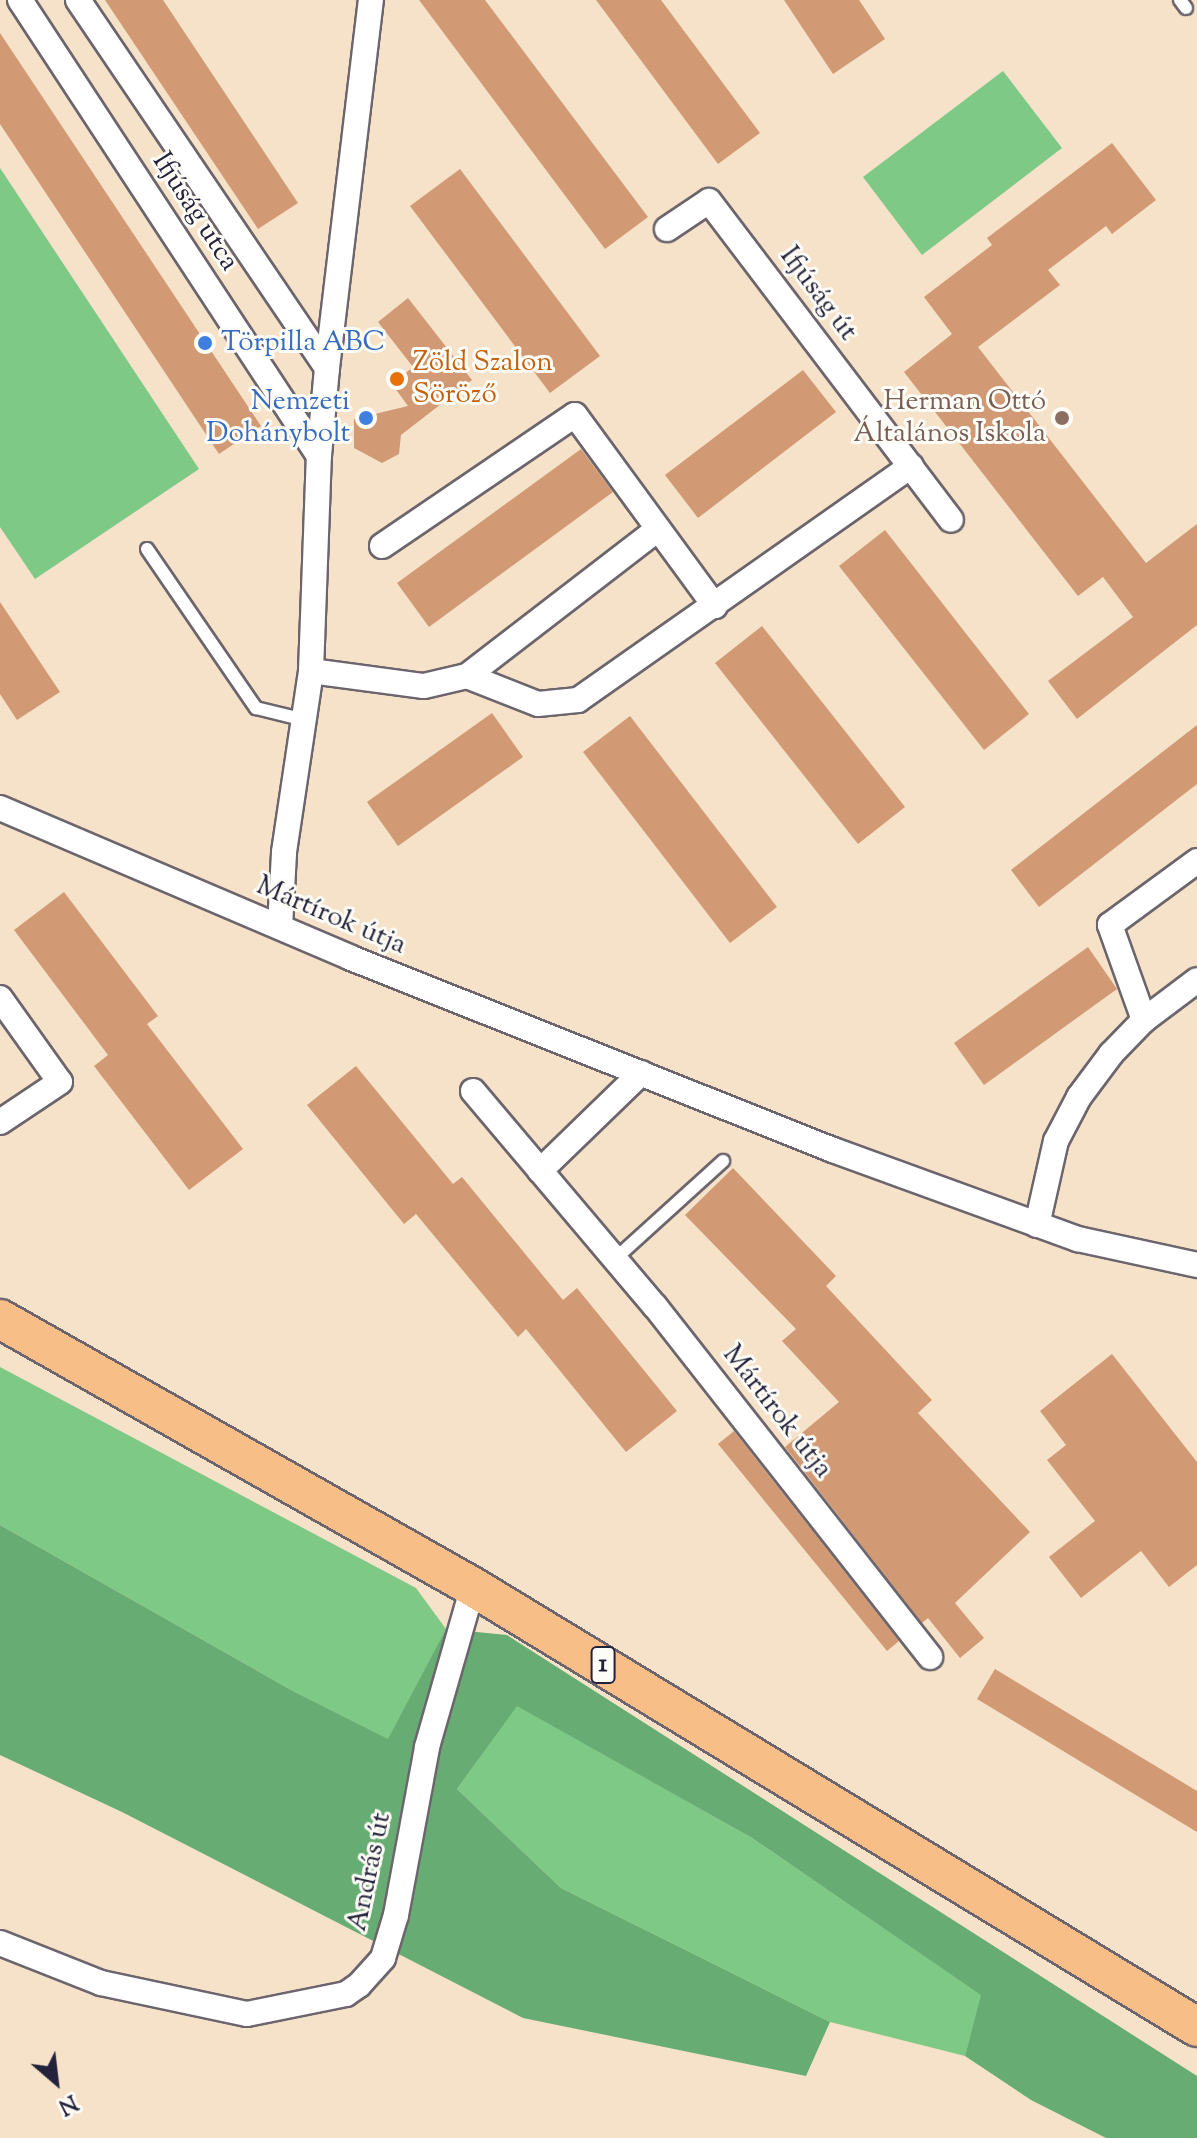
<!DOCTYPE html>
<meta charset="utf-8">
<style>
body{margin:0}
#map{position:relative;width:1197px;height:2138px;overflow:hidden;background:#f5e2c9;font-family:"Sorts Mill Goudy",serif}
div>[style]{position:absolute}
.green>*{inset:0;background:#7fc986}
.forest>*{inset:0;background:#67ad73}
.building>*{inset:0;background:#d29a74}
.roads{filter:drop-shadow(2px 0 #6c656d) drop-shadow(-2px 0 #6c656d) drop-shadow(0 2px #6c656d) drop-shadow(0 -2px #6c656d)}
.service>*{height:12px;margin:-6px;padding:0 6px;transform-origin:6px;border-radius:6px;background:#fff}
.minor>*{height:24px;margin:-12px;padding:0 12px;transform-origin:12px;border-radius:12px;background:#fff}
.primary>*{height:38px;margin:-19px;padding:0 19px;transform-origin:19px;border-radius:19px;background:#f7be87}
.dots>*{width:22px;height:22px;translate:-50% -50%;box-sizing:border-box;border:4px solid #fdfcf7;border-radius:50%}
span{translate:-50% -50%;white-space:nowrap;text-align:center;line-height:1.15;-webkit-text-stroke:6px #fdfcf7;paint-order:stroke}
.shield-label span{padding:2px 6px;background:#fdfcf7;border:2px solid;border-radius:6px;-webkit-text-stroke-width:0}
.shield-label{font-size:26px;color:#22223b;font-weight:700}
.street-label{font-size:28px;color:#22223b}
.shop-label{font-size:28px;color:#366cbe}
.left{translate:0 -50%;text-align:left}
.right{translate:-100% -50%;text-align:right}
.food-label{font-size:28px;color:#c56008}
.education-label{font-size:28px;color:#785e54}
.north{position:absolute;left:16px;top:2042px;width:80px;height:80px;-webkit-text-stroke:6px #fdfcf7;paint-order:stroke;rotate:152deg;font-size:22px;font-weight:700;line-height:32px;text-align:center;color:#22223b}
.north::after{content:'';display:block;margin:auto;width:28px;height:36px;background:#22223b;clip-path:polygon(50% 0,100% 100%,50% 72%,0 100%)}
</style>
<div id="map">
<div class="green">
<i style="clip-path:polygon(1003px 71px,1062px 148px,922px 255px,863px 177px)"></i>
<i style="clip-path:polygon(0 168px,199px 469px,35px 579px,0 527px)"></i>
<i style="clip-path:polygon(0 1367px,416px 1588px,446px 1629px,389px 1740px,293px 1691px,0 1525px)"></i>
<i style="clip-path:polygon(517px 1705px,752px 1838px,982px 1995px,965px 2056px,830px 2022px,561px 1888px,457px 1789px)"></i>
</div>
<div class="forest">
<i style="clip-path:polygon(0 1525px,293px 1691px,388px 1739px,446px 1629px,507px 1635px,1197px 2076px,1197px 2138px,1106px 2138px,1031px 2100px,965px 2056px,981px 1995px,752px 1838px,517px 1706px,457px 1789px,561px 1888px,830px 2022px,806px 2076px,523px 2018px,122px 1812px,0 1755px)"></i>
</div>
<div class="building">
<i style="clip-path:polygon(105px 0,163px 0,298px 203px,258px 229px)"></i>
<i style="clip-path:polygon(419px 0,485px 0,648px 217px,605px 249px)"></i>
<i style="clip-path:polygon(596px 0,661px 0,760px 133px,718px 164px)"></i>
<i style="clip-path:polygon(784px 0,859px 0,885px 39px,833px 74px)"></i>
<i style="clip-path:polygon(0 33px,261px 426px,219px 454px,0 124px)"></i>
<i style="clip-path:polygon(1112px 143px,1156px 200px,1112px 234px,1106px 226px,1048px 270px,1060px 285px,978px 347px,1146px 563px,1197px 524px,1197px 625px,1077px 719px,1048px 681px,1133px 617px,1103px 577px,1078px 596px,904px 372px,952px 334px,924px 297px,992px 245px,987px 238px)"></i>
<i style="clip-path:polygon(460px 169px,600px 356px,550px 393px,410px 206px)"></i>
<i style="clip-path:polygon(408px 298px,472px 380px,401px 435px,399px 454px,382px 463px,354px 448px,354px 419px,408px 406px,392px 384px,413px 367px,378px 322px)"></i>
<i style="clip-path:polygon(803px 370px,836px 412px,698px 518px,665px 475px)"></i>
<i style="clip-path:polygon(581px 449px,613px 492px,429px 627px,397px 583px)"></i>
<i style="clip-path:polygon(885px 530px,1029px 714px,984px 750px,839px 566px)"></i>
<i style="clip-path:polygon(0 602px,60px 692px,17px 720px,0 694px)"></i>
<i style="clip-path:polygon(762px 626px,905px 807px,858px 844px,715px 663px)"></i>
<i style="clip-path:polygon(492px 713px,523px 757px,398px 846px,367px 802px)"></i>
<i style="clip-path:polygon(630px 716px,777px 907px,730px 943px,583px 752px)"></i>
<i style="clip-path:polygon(1197px 725px,1197px 784px,1039px 907px,1011px 870px)"></i>
<i style="clip-path:polygon(64px 892px,158px 1016px,147px 1024px,243px 1149px,189px 1190px,94px 1066px,108px 1055px,14px 930px)"></i>
<i style="clip-path:polygon(1088px 947px,1117px 989px,984px 1085px,954px 1043px)"></i>
<i style="clip-path:polygon(356px 1066px,453px 1184px,462px 1177px,563px 1300px,577px 1288px,677px 1411px,626px 1452px,526px 1329px,518px 1337px,416px 1214px,404px 1224px,307px 1105px)"></i>
<i style="clip-path:polygon(733px 1168px,836px 1276px,826px 1286px,932px 1400px,918px 1413px,1030px 1532px,955px 1603px,984px 1638px,960px 1658px,928px 1618px,922px 1623px,785px 1447px,839px 1402px,782px 1341px,796px 1329px,685px 1215px)"></i>
<i style="clip-path:polygon(1112px 1354px,1197px 1462px,1197px 1565px,1169px 1587px,1141px 1551px,1081px 1598px,1049px 1557px,1095px 1521px,1047px 1460px,1066px 1445px,1040px 1411px)"></i>
<i style="clip-path:polygon(734px 1431px,899px 1641px,887px 1651px,718px 1444px)"></i>
<i style="clip-path:polygon(995px 1669px,1197px 1791px,1197px 1832px,977px 1699px)"></i>
</div>
<div class="roads">
<div class="service">
<i style="left:1180px;top:0;width:10px;rotate:53deg"></i>
<i style="left:147px;top:549px;width:193px;rotate:55.6deg"></i>
<i style="left:256px;top:708px;width:50px;rotate:13.8deg"></i>
<i style="left:615px;top:1259px;width:146px;rotate:-42.2deg"></i>
</div>
<div class="minor">
<i style="left:20px;top:0;width:545px;rotate:56.75deg"></i>
<i style="left:78px;top:0;width:444px;rotate:55.9deg"></i>
<i style="left:667px;top:229px;width:50px;rotate:-33.7deg"></i>
<i style="left:709px;top:201px;width:400px;rotate:52.8deg"></i>
<i style="left:382px;top:546px;width:233px;rotate:-34.2deg"></i>
<i style="left:575px;top:415px;width:237px;rotate:53.8deg"></i>
<i style="left:311px;top:671px;width:114px;rotate:7.6deg"></i>
<i style="left:424px;top:686px;width:44px;rotate:-13.1deg"></i>
<i style="left:467px;top:676px;width:241px;rotate:-37.6deg"></i>
<i style="left:467px;top:676px;width:76px;rotate:21.5deg"></i>
<i style="left:538px;top:704px;width:40px;rotate:-5.7deg"></i>
<i style="left:578px;top:700px;width:407px;rotate:-35.1deg"></i>
<i style="left:0;top:808px;width:382px;rotate:23.1deg"></i>
<i style="left:351px;top:958px;width:519px;rotate:21.72deg"></i>
<i style="left:833px;top:1150px;width:261px;rotate:20deg"></i>
<i style="left:1078px;top:1239px;width:122px;rotate:12.3deg"></i>
<i style="left:280px;top:927px;width:75px;rotate:-86.9deg"></i>
<i style="left:284px;top:852px;width:183px;rotate:-81.5deg"></i>
<i style="left:311px;top:671px;width:215px;rotate:-87.9deg"></i>
<i style="left:319px;top:456px;width:88px;rotate:-84.8deg"></i>
<i style="left:327px;top:368px;width:371px;rotate:-83.2deg"></i>
<i style="left:0;top:998px;width:103px;rotate:54.5deg"></i>
<i style="left:60px;top:1082px;width:72px;rotate:146.3deg"></i>
<i style="left:1144px;top:1020px;width:101px;rotate:-109.7deg"></i>
<i style="left:1110px;top:925px;width:108px;rotate:-36.3deg"></i>
<i style="left:473px;top:1091px;width:282px;rotate:49.8deg"></i>
<i style="left:655px;top:1306px;width:446px;rotate:51.9deg"></i>
<i style="left:540px;top:1171px;width:141px;rotate:-44.1deg"></i>
<i style="left:1037px;top:1225px;width:86px;rotate:-77.3deg"></i>
<i style="left:1056px;top:1141px;width:50px;rotate:-62.4deg"></i>
<i style="left:1079px;top:1097px;width:54px;rotate:-53.3deg"></i>
<i style="left:1111px;top:1054px;width:47px;rotate:-45.9deg"></i>
<i style="left:1144px;top:1020px;width:66px;rotate:-37deg"></i>
<i style="left:0;top:1943px;width:109px;rotate:21.6deg"></i>
<i style="left:101px;top:1983px;width:149px;rotate:12deg"></i>
<i style="left:247px;top:2014px;width:101px;rotate:-11.4deg"></i>
<i style="left:346px;top:1994px;width:16px;rotate:-35deg"></i>
<i style="left:359px;top:1985px;width:36px;rotate:-48deg"></i>
<i style="left:383px;top:1958px;width:45px;rotate:-73.2deg"></i>
<i style="left:396px;top:1915px;width:171px;rotate:-79.5deg"></i>
<i style="left:427px;top:1747px;width:166px;rotate:-74deg"></i>
</div>
<div class="primary">
<i style="left:0;top:1319px;width:544px;rotate:29.54deg"></i>
<i style="left:473px;top:1587px;width:847px;rotate:31.29deg"></i>
</div>
</div>
<div class="dots">
<i style="left:205px;top:343px;background:#3f7fe0"></i>
<i style="left:397px;top:379px;background:#e8710a"></i>
<i style="left:366px;top:418px;background:#3f7fe0"></i>
<i style="left:1062px;top:418px;background:#8d6e63"></i>
</div>
<div class="shield-label">
<span style="left:603px;top:1665px">1</span>
</div>
<div class="street-label">
<span style="left:195px;top:212px;rotate:57deg">Ifjúság utca</span>
<span style="left:818px;top:294px;rotate:53deg">Ifjúság út</span>
<span style="left:331px;top:916px;rotate:23deg">Mártírok útja</span>
<span style="left:777px;top:1412px;rotate:52deg">Mártírok útja</span>
<span style="left:370px;top:1872px;rotate:-78deg">András út</span>
</div>
<div class="shop-label">
<span class="left" style="left:221px;top:343px">Törpilla ABC</span>
<span class="right" style="left:350px;top:418px">Nemzeti<br>Dohánybolt</span>
</div>
<div class="food-label">
<span class="left" style="left:413px;top:379px">Zöld Szalon<br>Söröző</span>
</div>
<div class="education-label">
<span class="right" style="left:1046px;top:418px">Herman Ottó<br>Általános Iskola</span>
</div>
<div class="north">N</div>
</div>
